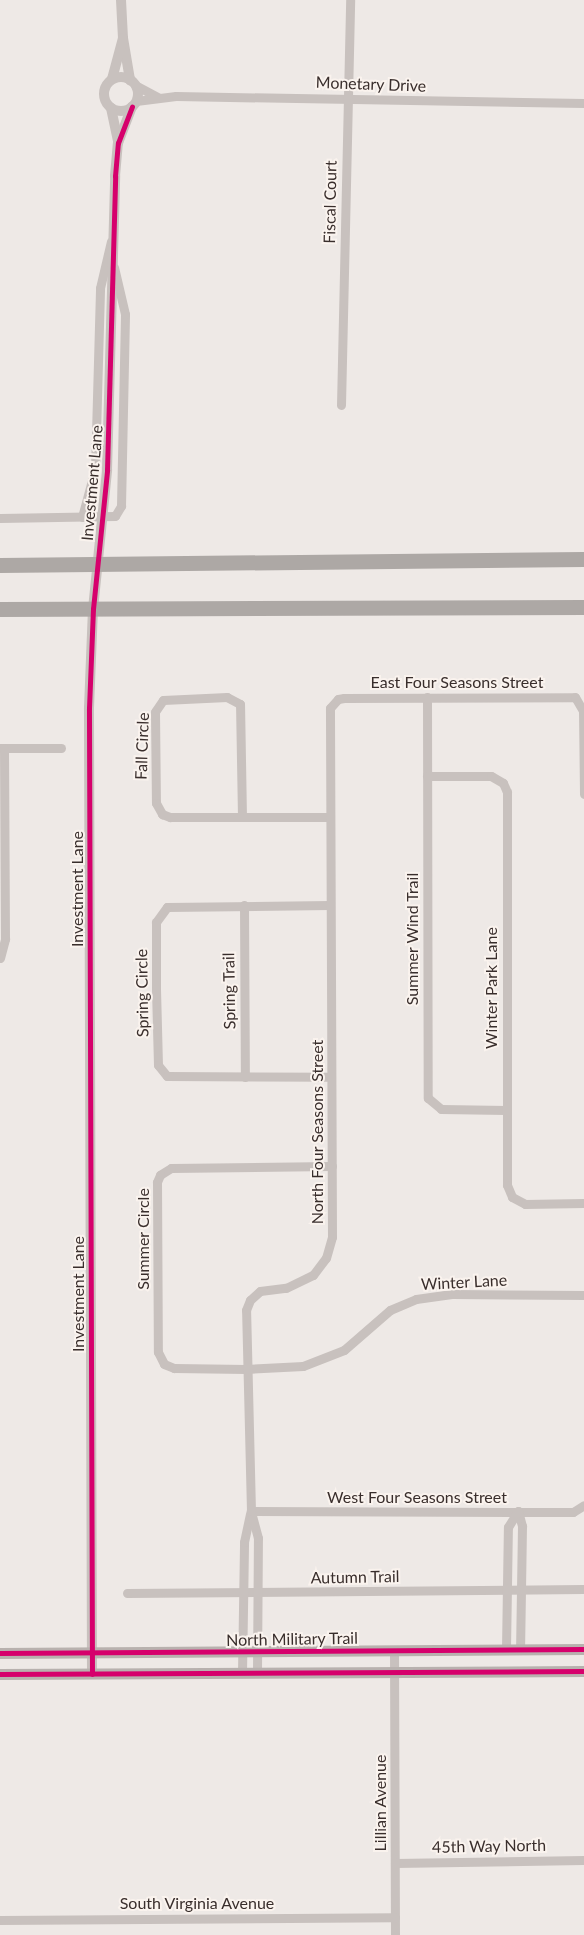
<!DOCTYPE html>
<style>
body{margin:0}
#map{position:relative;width:584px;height:1935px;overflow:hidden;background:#eee9e6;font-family:Lato,sans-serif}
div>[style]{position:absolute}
.minor>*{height:9px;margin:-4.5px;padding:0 4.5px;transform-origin:4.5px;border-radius:4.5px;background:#c8c1be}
.tertiary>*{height:10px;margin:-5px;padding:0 5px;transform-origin:5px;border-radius:5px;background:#c8c1be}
.tertiary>.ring{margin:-5px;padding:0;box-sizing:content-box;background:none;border:10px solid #c8c1be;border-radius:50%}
.secondary>*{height:11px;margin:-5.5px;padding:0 5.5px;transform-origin:5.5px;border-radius:5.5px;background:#b8b1ae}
.motorway>*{height:15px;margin:-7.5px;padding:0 7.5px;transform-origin:7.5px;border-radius:7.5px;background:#ada8a5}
.cycleway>*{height:5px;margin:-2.5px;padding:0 2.5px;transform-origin:2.5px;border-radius:2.5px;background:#d6006c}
span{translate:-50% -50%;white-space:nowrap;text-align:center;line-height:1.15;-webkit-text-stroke:4px #faf3ee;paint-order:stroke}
.street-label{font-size:16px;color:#392e2c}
</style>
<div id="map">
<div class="minor">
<i style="left:135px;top:85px;width:26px;rotate:28deg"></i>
<i style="left:136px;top:101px;width:40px;rotate:-7.1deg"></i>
<i style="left:176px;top:96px;width:408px;rotate:1deg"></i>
<i style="left:341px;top:405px;width:405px;rotate:-88.7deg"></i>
<i style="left:82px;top:517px;width:50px;rotate:-74.8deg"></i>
<i style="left:95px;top:469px;width:181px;rotate:-88.4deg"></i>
<i style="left:100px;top:288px;width:48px;rotate:-76.8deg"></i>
<i style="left:0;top:518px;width:115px;rotate:-1deg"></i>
<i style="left:115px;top:516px;width:12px;rotate:-59deg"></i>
<i style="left:121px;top:506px;width:192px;rotate:-88.8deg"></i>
<i style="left:125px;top:314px;width:48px;rotate:-103.2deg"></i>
<i style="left:427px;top:697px;width:401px;rotate:89.9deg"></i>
<i style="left:428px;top:1098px;width:17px;rotate:40deg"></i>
<i style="left:441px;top:1109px;width:65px;rotate:0.9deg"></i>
<i style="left:0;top:748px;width:61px"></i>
<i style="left:427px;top:776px;width:64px"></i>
<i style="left:491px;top:776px;width:14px;rotate:30deg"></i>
<i style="left:503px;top:783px;width:10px;rotate:66deg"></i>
<i style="left:507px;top:792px;width:393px;rotate:90deg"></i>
<i style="left:507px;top:1185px;width:13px;rotate:67deg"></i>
<i style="left:512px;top:1197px;width:15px;rotate:28deg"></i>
<i style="left:525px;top:1204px;width:59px;rotate:-1deg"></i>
<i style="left:242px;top:817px;width:113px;rotate:-91deg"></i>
<i style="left:240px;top:704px;width:15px;rotate:-152deg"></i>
<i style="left:227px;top:697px;width:64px;rotate:177.3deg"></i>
<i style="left:163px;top:700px;width:14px;rotate:124deg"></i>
<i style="left:155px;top:712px;width:91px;rotate:89.4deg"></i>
<i style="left:156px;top:803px;width:13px;rotate:61deg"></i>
<i style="left:162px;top:814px;width:9px;rotate:21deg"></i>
<i style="left:170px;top:817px;width:159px"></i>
<i style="left:244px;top:905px;width:172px;rotate:89.7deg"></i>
<i style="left:330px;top:905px;width:163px;rotate:179.3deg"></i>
<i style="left:167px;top:907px;width:19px;rotate:126deg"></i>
<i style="left:156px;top:922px;width:67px;rotate:90deg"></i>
<i style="left:156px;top:989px;width:76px;rotate:88.5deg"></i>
<i style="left:158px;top:1065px;width:14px;rotate:51deg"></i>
<i style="left:167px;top:1076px;width:164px;rotate:0.3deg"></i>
<i style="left:0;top:958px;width:20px;rotate:-75deg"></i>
<i style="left:5px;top:939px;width:191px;rotate:-90.3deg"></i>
<i style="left:332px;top:1166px;width:161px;rotate:179.3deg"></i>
<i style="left:171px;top:1168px;width:13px;rotate:148deg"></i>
<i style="left:160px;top:1175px;width:8px;rotate:113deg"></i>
<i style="left:157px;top:1182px;width:170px;rotate:89.7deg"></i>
<i style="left:158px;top:1352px;width:13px;rotate:63deg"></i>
<i style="left:164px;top:1364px;width:11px;rotate:22deg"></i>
<i style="left:174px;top:1368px;width:72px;rotate:0.8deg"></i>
<i style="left:246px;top:1369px;width:57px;rotate:-3deg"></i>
<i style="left:303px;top:1366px;width:44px;rotate:-21.3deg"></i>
<i style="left:344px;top:1350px;width:61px;rotate:-41deg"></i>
<i style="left:390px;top:1310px;width:28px;rotate:-23deg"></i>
<i style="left:416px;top:1299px;width:36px;rotate:-8deg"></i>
<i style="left:452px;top:1294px;width:132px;rotate:0.4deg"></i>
<i style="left:251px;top:1511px;width:322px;rotate:0.2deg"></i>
<i style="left:573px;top:1512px;width:13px;rotate:-32deg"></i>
<i style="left:518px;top:1511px;width:16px;rotate:75deg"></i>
<i style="left:522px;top:1526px;width:123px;rotate:90.9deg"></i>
<i style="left:127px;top:1593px;width:457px;rotate:-0.5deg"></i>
<i style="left:506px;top:1649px;width:122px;rotate:-89.1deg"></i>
<i style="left:508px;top:1527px;width:19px;rotate:-58deg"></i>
<i style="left:394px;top:1650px;width:285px;rotate:89.8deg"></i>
<i style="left:242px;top:1673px;width:131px;rotate:-89.1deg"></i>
<i style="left:244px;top:1542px;width:29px;rotate:-78deg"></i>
<i style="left:257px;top:1673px;width:135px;rotate:-89.6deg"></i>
<i style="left:258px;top:1538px;width:28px;rotate:-105deg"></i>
<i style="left:251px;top:1511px;width:201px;rotate:-91.4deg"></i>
<i style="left:246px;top:1310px;width:11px;rotate:-68deg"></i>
<i style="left:250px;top:1300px;width:13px;rotate:-42deg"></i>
<i style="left:260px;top:1291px;width:26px;rotate:-7deg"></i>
<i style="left:286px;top:1288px;width:30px;rotate:-26deg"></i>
<i style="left:313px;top:1275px;width:21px;rotate:-53deg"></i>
<i style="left:326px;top:1258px;width:22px;rotate:-74deg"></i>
<i style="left:332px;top:1237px;width:529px;rotate:-90.22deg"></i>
<i style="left:330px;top:708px;width:12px;rotate:-48deg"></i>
<i style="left:338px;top:699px;width:6px;rotate:-9deg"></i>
<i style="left:344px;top:698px;width:231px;rotate:-0.2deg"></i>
<i style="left:575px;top:697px;width:16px;rotate:60deg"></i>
<i style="left:583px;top:711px;width:83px;rotate:89.3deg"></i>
<i style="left:395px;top:1863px;width:189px;rotate:-0.9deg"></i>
<i style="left:0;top:1920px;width:395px;rotate:-0.4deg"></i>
</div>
<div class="tertiary">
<i style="left:121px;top:0;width:38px;rotate:87deg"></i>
<i style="left:123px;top:38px;width:43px;rotate:80.5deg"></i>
<i class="ring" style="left:104px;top:77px;width:24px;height:24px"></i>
<i style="left:112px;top:79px;width:42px;rotate:-75deg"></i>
<i style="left:111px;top:108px;width:35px;rotate:78deg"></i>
<i style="left:92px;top:1674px;width:966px;rotate:-90.18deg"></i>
<i style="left:89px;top:708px;width:99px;rotate:-87.7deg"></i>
<i style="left:93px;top:609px;width:140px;rotate:-84.2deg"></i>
<i style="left:107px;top:470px;width:294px;rotate:-88.4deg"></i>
<i style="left:115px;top:176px;width:33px;rotate:-85deg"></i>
<i style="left:118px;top:143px;width:39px;rotate:-69deg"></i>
</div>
<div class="secondary">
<i style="left:0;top:1653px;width:584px;rotate:-0.39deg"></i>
<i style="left:0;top:1674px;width:584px;rotate:-0.29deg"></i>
</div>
<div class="motorway">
<i style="left:0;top:565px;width:584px;rotate:-0.59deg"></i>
<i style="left:0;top:609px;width:584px;rotate:-0.2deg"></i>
</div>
<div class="cycleway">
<i style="left:0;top:1653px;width:584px;rotate:-0.39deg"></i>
<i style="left:0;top:1674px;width:584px;rotate:-0.29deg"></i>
<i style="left:92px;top:1674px;width:966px;rotate:-90.18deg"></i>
<i style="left:89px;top:708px;width:99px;rotate:-87.7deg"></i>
<i style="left:93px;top:609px;width:140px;rotate:-84.2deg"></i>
<i style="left:107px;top:470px;width:294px;rotate:-88.4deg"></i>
<i style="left:115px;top:176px;width:33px;rotate:-85deg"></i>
<i style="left:118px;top:143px;width:39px;rotate:-69deg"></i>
</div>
<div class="street-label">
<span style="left:371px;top:84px;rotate:2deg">Monetary Drive</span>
<span style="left:330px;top:202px;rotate:-89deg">Fiscal Court</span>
<span style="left:92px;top:483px;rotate:-85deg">Investment Lane</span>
<span style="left:457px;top:682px">East Four Seasons Street</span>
<span style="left:142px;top:746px;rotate:-88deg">Fall Circle</span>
<span style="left:77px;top:889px;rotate:-90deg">Investment Lane</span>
<span style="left:412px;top:939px;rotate:-90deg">Summer Wind Trail</span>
<span style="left:491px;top:988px;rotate:-90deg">Winter Park Lane</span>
<span style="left:229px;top:991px;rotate:-91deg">Spring Trail</span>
<span style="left:142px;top:993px;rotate:-91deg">Spring Circle</span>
<span style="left:317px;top:1132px;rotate:-90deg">North Four Seasons Street</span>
<span style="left:143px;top:1239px;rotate:-90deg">Summer Circle</span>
<span style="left:464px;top:1282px;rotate:-3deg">Winter Lane</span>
<span style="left:78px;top:1294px;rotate:-90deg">Investment Lane</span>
<span style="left:417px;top:1497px">West Four Seasons Street</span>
<span style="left:355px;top:1577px;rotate:-1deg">Autumn Trail</span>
<span style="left:292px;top:1639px;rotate:-1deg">North Military Trail</span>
<span style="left:380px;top:1803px;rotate:-90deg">Lillian Avenue</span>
<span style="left:489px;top:1846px;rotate:-1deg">45th Way North</span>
<span style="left:197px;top:1903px">South Virginia Avenue</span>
</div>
</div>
